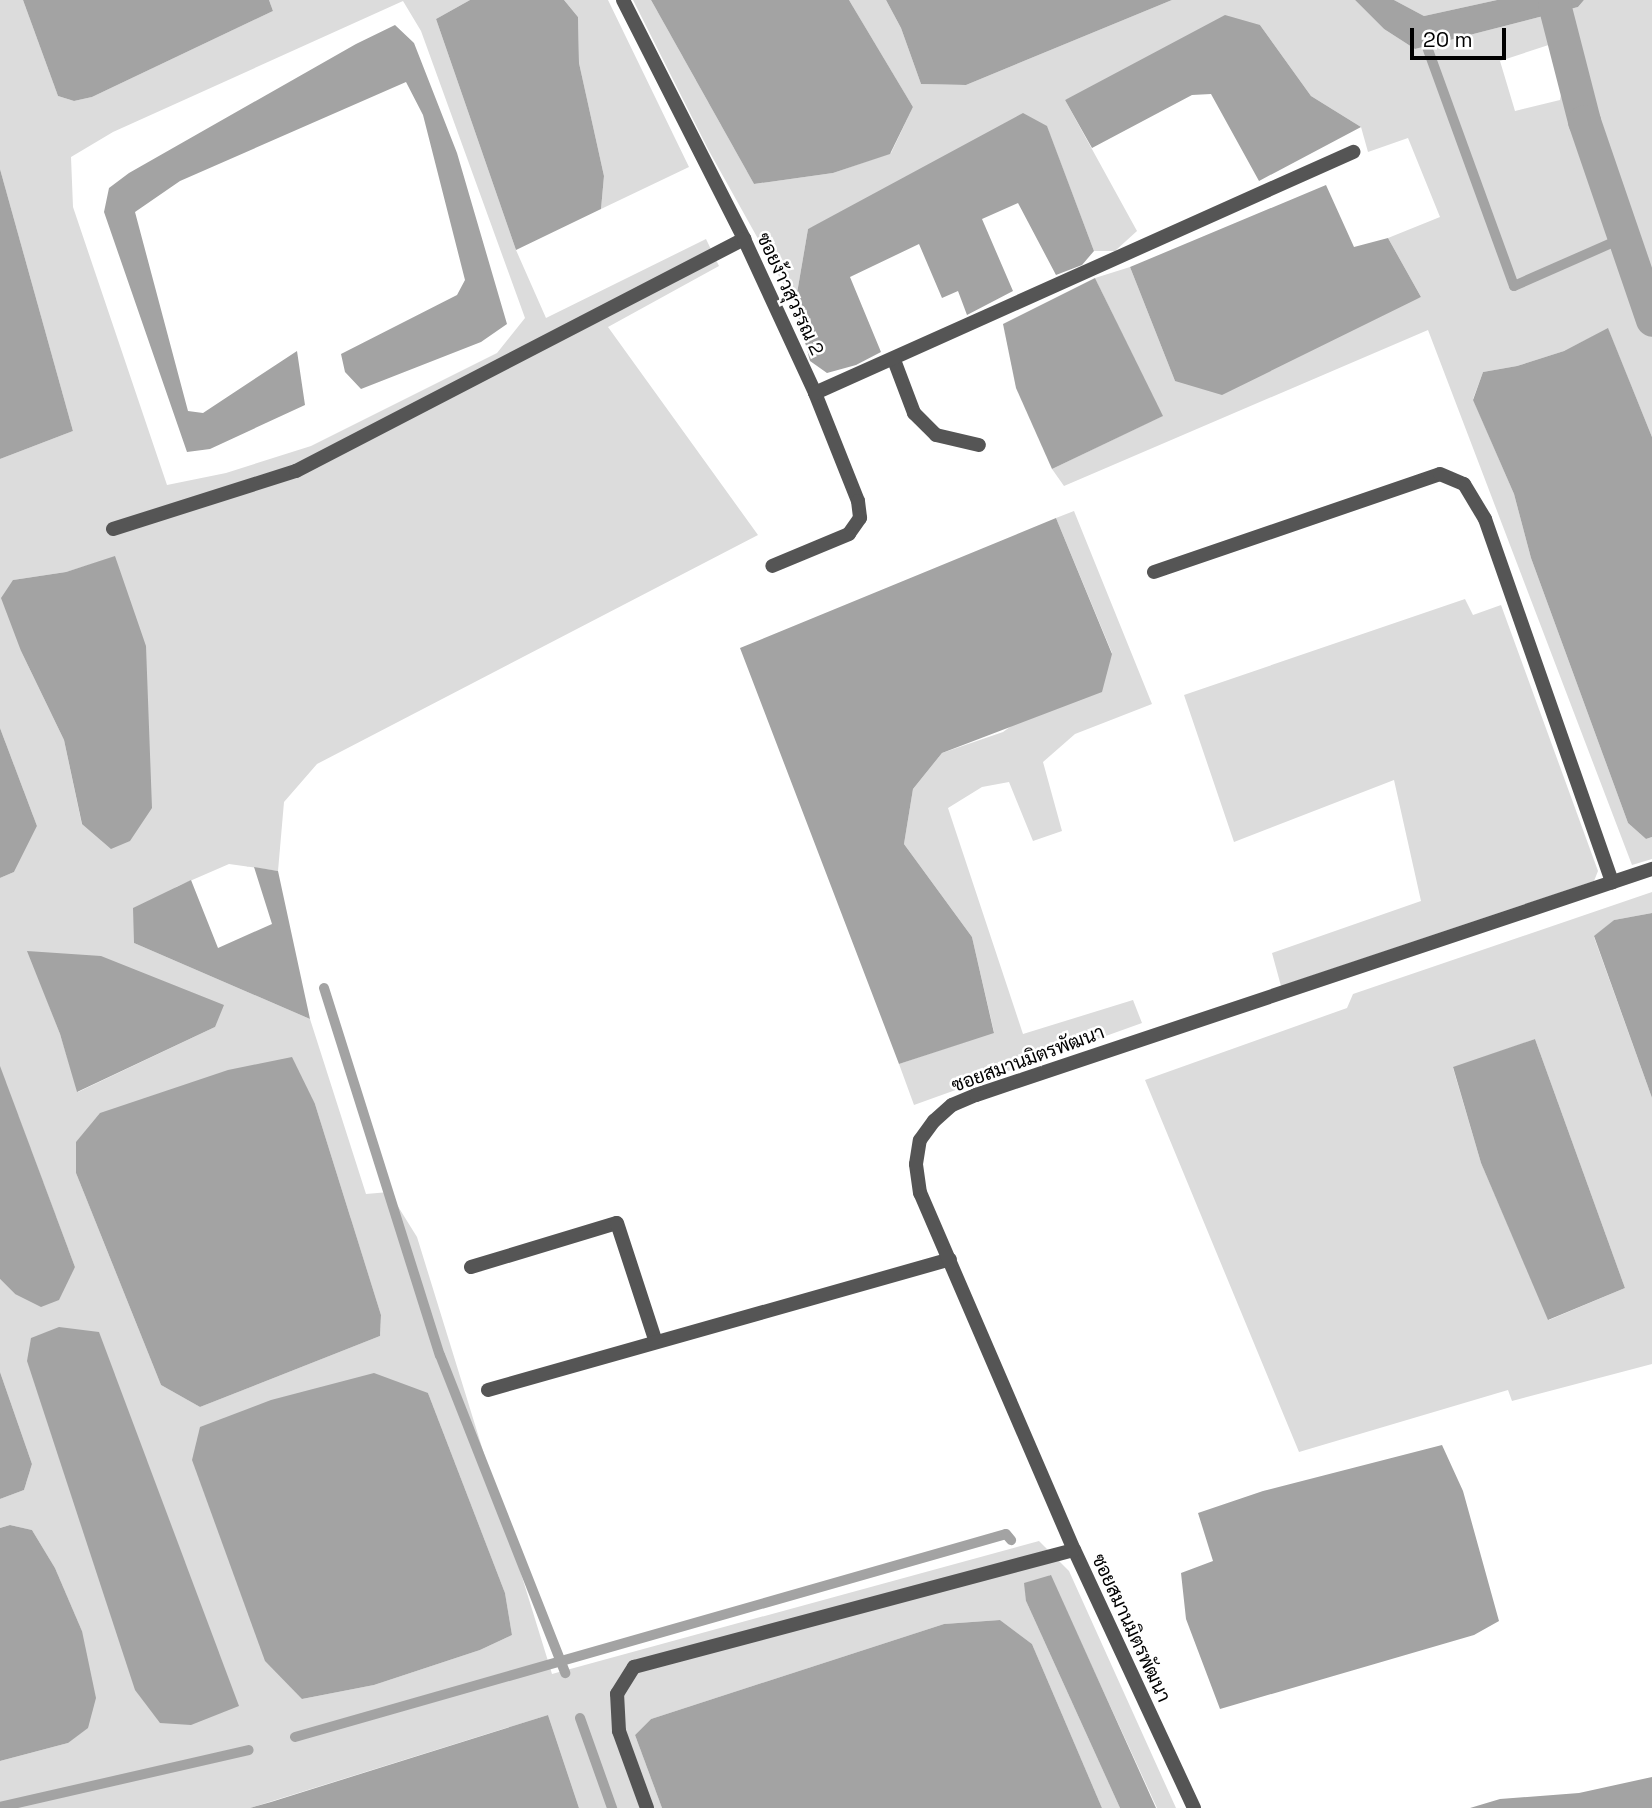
<!DOCTYPE html>
<meta charset="utf-8">
<style>
body{margin:0}
#map{position:relative;width:1652px;height:1808px;overflow:hidden;background:#fff;font-family:"Space Grotesk",Sarabun,sans-serif}
div>[style]{position:absolute}
.green>*{inset:0;background:#dcdcdc}
.water>*{inset:0;background:#a3a3a3}
.stream>*{height:10px;margin:-5px;padding:0 5px;transform-origin:5px;border-radius:5px;background:#a3a3a3}
.canal>*{height:33px;margin:-16.5px;padding:0 16.5px;transform-origin:16.5px;border-radius:16.5px;background:#a3a3a3}
.lane>*{height:14px;margin:-7px;padding:0 7px;transform-origin:7px;border-radius:7px;background:#555}
.street>*{height:14px;margin:-7px;padding:0 7px;transform-origin:7px;border-radius:7px;background:#555}
span{translate:-50% -50%;white-space:nowrap;text-align:center;line-height:1.15;-webkit-text-stroke:5px #fff;paint-order:stroke}
.street-label{font-size:19px;color:#000}
.scale{position:absolute;left:1410px;top:28px;width:96px;height:32px;box-sizing:border-box;border:4px solid #000;border-top:0;padding-left:9px;font-size:21px;line-height:24px;white-space:nowrap;color:#000;-webkit-text-stroke:5px #fff;paint-order:stroke}
</style>
<div id="map">
<div class="green">
<i style="clip-path:polygon(evenodd,0 0,23px 0,58px 96px,74px 101px,92px 97px,273px 11px,269px 0,470px 0,436px 19px,516px 250px,546px 318px,706px 239px,719px 266px,608px 327px,758px 535px,317px 764px,284px 802px,278px 871px,229px 864px,176px 887px,134px 943px,310px 1019px,366px 1194px,389px 1192px,417px 1237px,552px 1674px,1039px 1541px,1069px 1571px,1176px 1808px,1157px 1808px,1050px 1575px,1026px 1601px,1120px 1808px,1102px 1808px,1032px 1644px,1000px 1620px,944px 1624px,651px 1719px,635px 1735px,662px 1808px,579px 1808px,548px 1715px,250px 1808px,0 1808px,0 1761px,68px 1743px,82px 1631px,55px 1568px,32px 1530px,10px 1525px,0 1528px,0 1499px,24px 1490px,32px 1464px,0 1372px,0 1279px,15px 1294px,75px 1267px,0 1068px,0 878px,14px 872px,37px 826px,0 728px,0 459px,73px 431px,0 169px,0 0,403px 1px,421px 31px,525px 318px,497px 353px,311px 446px,226px 473px,167px 485px,73px 207px,71px 157px,113px 132px,403px 1px,0 0,115px 557px,82px 825px,64px 740px,21px 651px,13px 580px,66px 572px,115px 557px,0 0,28px 951px,215px 1027px,78px 1092px,60px 1034px,28px 951px,0 0,315px 1104px,381px 1315px,380px 1336px,200px 1407px,161px 1385px,76px 1173px,76px 1142px,315px 1104px,0 0,428px 1393px,505px 1593px,512px 1635px,480px 1650px,374px 1685px,302px 1699px,428px 1393px)"></i>
<i style="clip-path:polygon(564px 0,608px 0,689px 167px,601px 209px,604px 176px,579px 63px,578px 17px)"></i>
<i style="clip-path:polygon(evenodd,633px 0,651px 0,754px 184px,833px 173px,891px 153px,913px 107px,849px 0,886px 0,901px 28px,921px 84px,966px 85px,1172px 0,1355px 0,1384px 29px,1415px 49px,1578px 7px,1584px 0,1652px 0,1652px 437px,1608px 329px,1564px 351px,1517px 366px,1483px 372px,1473px 399px,1514px 494px,1531px 558px,1628px 823px,1646px 839px,1652px 837px,1652px 859px,1632px 865px,1428px 330px,1064px 486px,1052px 469px,1162px 416px,1095px 278px,1130px 267px,1175px 381px,1421px 297px,1388px 238px,1440px 217px,1408px 138px,1368px 152px,1361px 127px,1311px 96px,1260px 25px,1065px 100px,1137px 231px,1115px 251px,1094px 251px,1047px 127px,808px 229px,795px 305px,709px 151px,633px 0,1570px 38px,1560px 100px,1515px 111px,1500px 61px,1570px 38px)"></i>
<i style="clip-path:polygon(1394px 0,1497px 0,1424px 16px)"></i>
<i style="clip-path:polygon(1074px 511px,1152px 704px,1075px 734px,1043px 762px,1062px 831px,1033px 841px,1009px 782px,982px 787px,948px 808px,1023px 1034px,1133px 1000px,1142px 1023px,914px 1105px,899px 1064px,994px 1032px,972px 937px,904px 844px,913px 789px,942px 753px,1003px 732px,1112px 653px,1056px 518px)"></i>
<i style="clip-path:polygon(1465px 599px,1473px 615px,1501px 605px,1598px 871px,1594px 881px,1281px 986px,1272px 953px,1421px 901px,1394px 780px,1234px 842px,1184px 695px)"></i>
<i style="clip-path:polygon(evenodd,1652px 892px,1652px 913px,1614px 920px,1594px 937px,1652px 1098px,1652px 1364px,1512px 1401px,1508px 1390px,1299px 1452px,1145px 1080px,1347px 1008px,1353px 994px,1652px 892px,1535px 1039px,1625px 1288px,1549px 1320px,1481px 1163px,1453px 1068px,1535px 1039px)"></i>
</div>
<div class="water">
<i style="clip-path:polygon(23px 0,269px 0,273px 11px,92px 97px,74px 101px,58px 96px)"></i>
<i style="clip-path:polygon(470px 0,564px 0,578px 17px,579px 63px,604px 176px,601px 209px,516px 250px,436px 19px)"></i>
<i style="clip-path:polygon(651px 0,849px 0,913px 107px,890px 154px,833px 173px,754px 184px)"></i>
<i style="clip-path:polygon(886px 0,1172px 0,966px 85px,921px 84px,901px 28px)"></i>
<i style="clip-path:polygon(1355px 0,1394px 0,1424px 16px,1497px 0,1584px 0,1578px 7px,1415px 49px,1384px 29px)"></i>
<i style="clip-path:polygon(1225px 15px,1260px 25px,1311px 96px,1361px 127px,1259px 181px,1211px 94px,1192px 95px,1092px 148px,1065px 100px)"></i>
<i style="clip-path:polygon(395px 25px,414px 43px,457px 153px,507px 324px,481px 342px,361px 389px,345px 372px,341px 354px,457px 295px,465px 280px,423px 115px,406px 82px,180px 181px,135px 212px,188px 411px,203px 413px,297px 351px,305px 405px,210px 449px,187px 452px,104px 212px,109px 188px,129px 173px,356px 44px)"></i>
<i style="clip-path:polygon(1023px 113px,1047px 126px,1094px 251px,1082px 265px,1056px 275px,1018px 203px,982px 219px,1013px 291px,967px 315px,958px 291px,942px 298px,919px 244px,850px 277px,881px 352px,856px 365px,827px 373px,810px 361px,795px 305px,808px 229px)"></i>
<i style="clip-path:polygon(0 169px,73px 431px,0 459px)"></i>
<i style="clip-path:polygon(1326px 185px,1354px 247px,1388px 238px,1421px 297px,1222px 395px,1175px 381px,1130px 267px)"></i>
<i style="clip-path:polygon(1095px 278px,1163px 416px,1052px 469px,1016px 388px,1003px 324px)"></i>
<i style="clip-path:polygon(1608px 328px,1652px 437px,1652px 837px,1646px 839px,1628px 823px,1531px 558px,1514px 494px,1473px 400px,1483px 372px,1517px 366px,1564px 351px)"></i>
<i style="clip-path:polygon(1056px 518px,1112px 654px,1102px 692px,942px 753px,913px 789px,904px 844px,972px 937px,994px 1033px,899px 1064px,740px 648px)"></i>
<i style="clip-path:polygon(115px 556px,146px 646px,152px 808px,130px 841px,111px 849px,82px 824px,64px 740px,21px 651px,1px 598px,13px 580px,66px 572px)"></i>
<i style="clip-path:polygon(0 728px,37px 826px,14px 872px,0 878px)"></i>
<i style="clip-path:polygon(254px 867px,278px 871px,310px 1019px,134px 943px,133px 908px,191px 880px,218px 948px,272px 924px)"></i>
<i style="clip-path:polygon(1652px 913px,1652px 1098px,1594px 936px,1614px 920px)"></i>
<i style="clip-path:polygon(27px 951px,101px 956px,224px 1005px,215px 1027px,77px 1092px,60px 1034px)"></i>
<i style="clip-path:polygon(1535px 1039px,1625px 1288px,1548px 1320px,1481px 1163px,1453px 1067px)"></i>
<i style="clip-path:polygon(292px 1057px,315px 1104px,381px 1315px,380px 1336px,200px 1407px,161px 1385px,76px 1173px,76px 1142px,100px 1113px,228px 1070px)"></i>
<i style="clip-path:polygon(0 1066px,75px 1267px,59px 1300px,41px 1307px,15px 1294px,0 1279px)"></i>
<i style="clip-path:polygon(59px 1327px,99px 1332px,239px 1706px,191px 1725px,160px 1723px,135px 1690px,27px 1361px,31px 1338px)"></i>
<i style="clip-path:polygon(0 1372px,32px 1464px,24px 1490px,0 1499px)"></i>
<i style="clip-path:polygon(374px 1373px,428px 1393px,505px 1593px,512px 1635px,480px 1650px,374px 1685px,302px 1699px,265px 1661px,192px 1460px,200px 1427px,271px 1400px)"></i>
<i style="clip-path:polygon(1442px 1445px,1463px 1491px,1499px 1621px,1474px 1635px,1220px 1709px,1186px 1619px,1181px 1573px,1213px 1561px,1198px 1513px,1263px 1491px)"></i>
<i style="clip-path:polygon(10px 1525px,32px 1530px,55px 1568px,82px 1631px,96px 1698px,88px 1728px,68px 1743px,0 1761px,0 1528px)"></i>
<i style="clip-path:polygon(1051px 1575px,1156px 1808px,1120px 1808px,1026px 1601px,1024px 1583px)"></i>
<i style="clip-path:polygon(1000px 1620px,1032px 1644px,1102px 1808px,662px 1808px,635px 1735px,651px 1719px,944px 1624px)"></i>
<i style="clip-path:polygon(548px 1715px,579px 1808px,250px 1808px,271px 1802px)"></i>
<i style="clip-path:polygon(1652px 1777px,1652px 1808px,1470px 1808px,1500px 1799px,1579px 1793px)"></i>
</div>
<div class="stream">
<i style="left:1423px;top:36px;width:266px;rotate:70deg"></i>
<i style="left:1514px;top:286px;width:119px;rotate:-23.8deg"></i>
<i style="left:324px;top:988px;width:385px;rotate:72.5deg"></i>
<i style="left:440px;top:1355px;width:342px;rotate:68.5deg"></i>
<i style="left:580px;top:1718px;width:96px;rotate:70.4deg"></i>
<i style="left:295px;top:1737px;width:739px;rotate:-15.93deg"></i>
<i style="left:1006px;top:1534px;width:8px;rotate:50deg"></i>
<i style="left:0;top:1807px;width:255px;rotate:-12.9deg"></i>
</div>
<div class="canal">
<i style="left:1554px;top:4px;width:121px;rotate:75.6deg"></i>
<i style="left:1584px;top:121px;width:210px;rotate:71.1deg"></i>
</div>
<div class="lane">
<i style="left:894px;top:360px;width:57px;rotate:69.3deg"></i>
<i style="left:914px;top:413px;width:31px;rotate:45deg"></i>
<i style="left:936px;top:435px;width:44px;rotate:13.1deg"></i>
<i style="left:113px;top:529px;width:192px;rotate:-17.6deg"></i>
<i style="left:296px;top:471px;width:505px;rotate:-27.38deg"></i>
<i style="left:471px;top:1267px;width:152px;rotate:-16.8deg"></i>
<i style="left:617px;top:1223px;width:125px;rotate:71.9deg"></i>
<i style="left:488px;top:1390px;width:480px;rotate:-15.8deg"></i>
<i style="left:647px;top:1808px;width:82px;rotate:-110deg"></i>
<i style="left:619px;top:1731px;width:37px;rotate:-93deg"></i>
<i style="left:617px;top:1694px;width:32px;rotate:-58deg"></i>
<i style="left:634px;top:1667px;width:455px;rotate:-14.9deg"></i>
</div>
<div class="street">
<i style="left:623px;top:0;width:268px;rotate:63.1deg"></i>
<i style="left:744px;top:239px;width:170px;rotate:65.2deg"></i>
<i style="left:815px;top:393px;width:116px;rotate:68.3deg"></i>
<i style="left:858px;top:501px;width:17px;rotate:83deg"></i>
<i style="left:860px;top:518px;width:19px;rotate:125deg"></i>
<i style="left:849px;top:534px;width:83px;rotate:157.4deg"></i>
<i style="left:815px;top:393px;width:590px;rotate:-24.13deg"></i>
<i style="left:1154px;top:572px;width:302px;rotate:-18.9deg"></i>
<i style="left:1440px;top:474px;width:26px;rotate:23deg"></i>
<i style="left:1464px;top:484px;width:41px;rotate:59deg"></i>
<i style="left:1485px;top:519px;width:385px;rotate:70.7deg"></i>
<i style="left:1194px;top:1808px;width:285px;rotate:-114.9deg"></i>
<i style="left:1074px;top:1550px;width:389px;rotate:-113.3deg"></i>
<i style="left:920px;top:1193px;width:29px;rotate:-98deg"></i>
<i style="left:916px;top:1164px;width:24px;rotate:-81deg"></i>
<i style="left:920px;top:1140px;width:24px;rotate:-54deg"></i>
<i style="left:934px;top:1121px;width:24px;rotate:-42deg"></i>
<i style="left:952px;top:1105px;width:26px;rotate:-23deg"></i>
<i style="left:976px;top:1095px;width:713px;rotate:-18.49deg"></i>
</div>
<div class="street-label">
<span style="left:790px;top:294px;rotate:65deg">ซอยง้าวสุวรรณ 2</span>
<span style="left:1028px;top:1059px;rotate:-20deg">ซอยสมานมิตรพัฒนา</span>
<span style="left:1131px;top:1628px;rotate:65deg">ซอยสมานมิตรพัฒนา</span>
</div>
<div class="scale">20 m</div>
</div>
